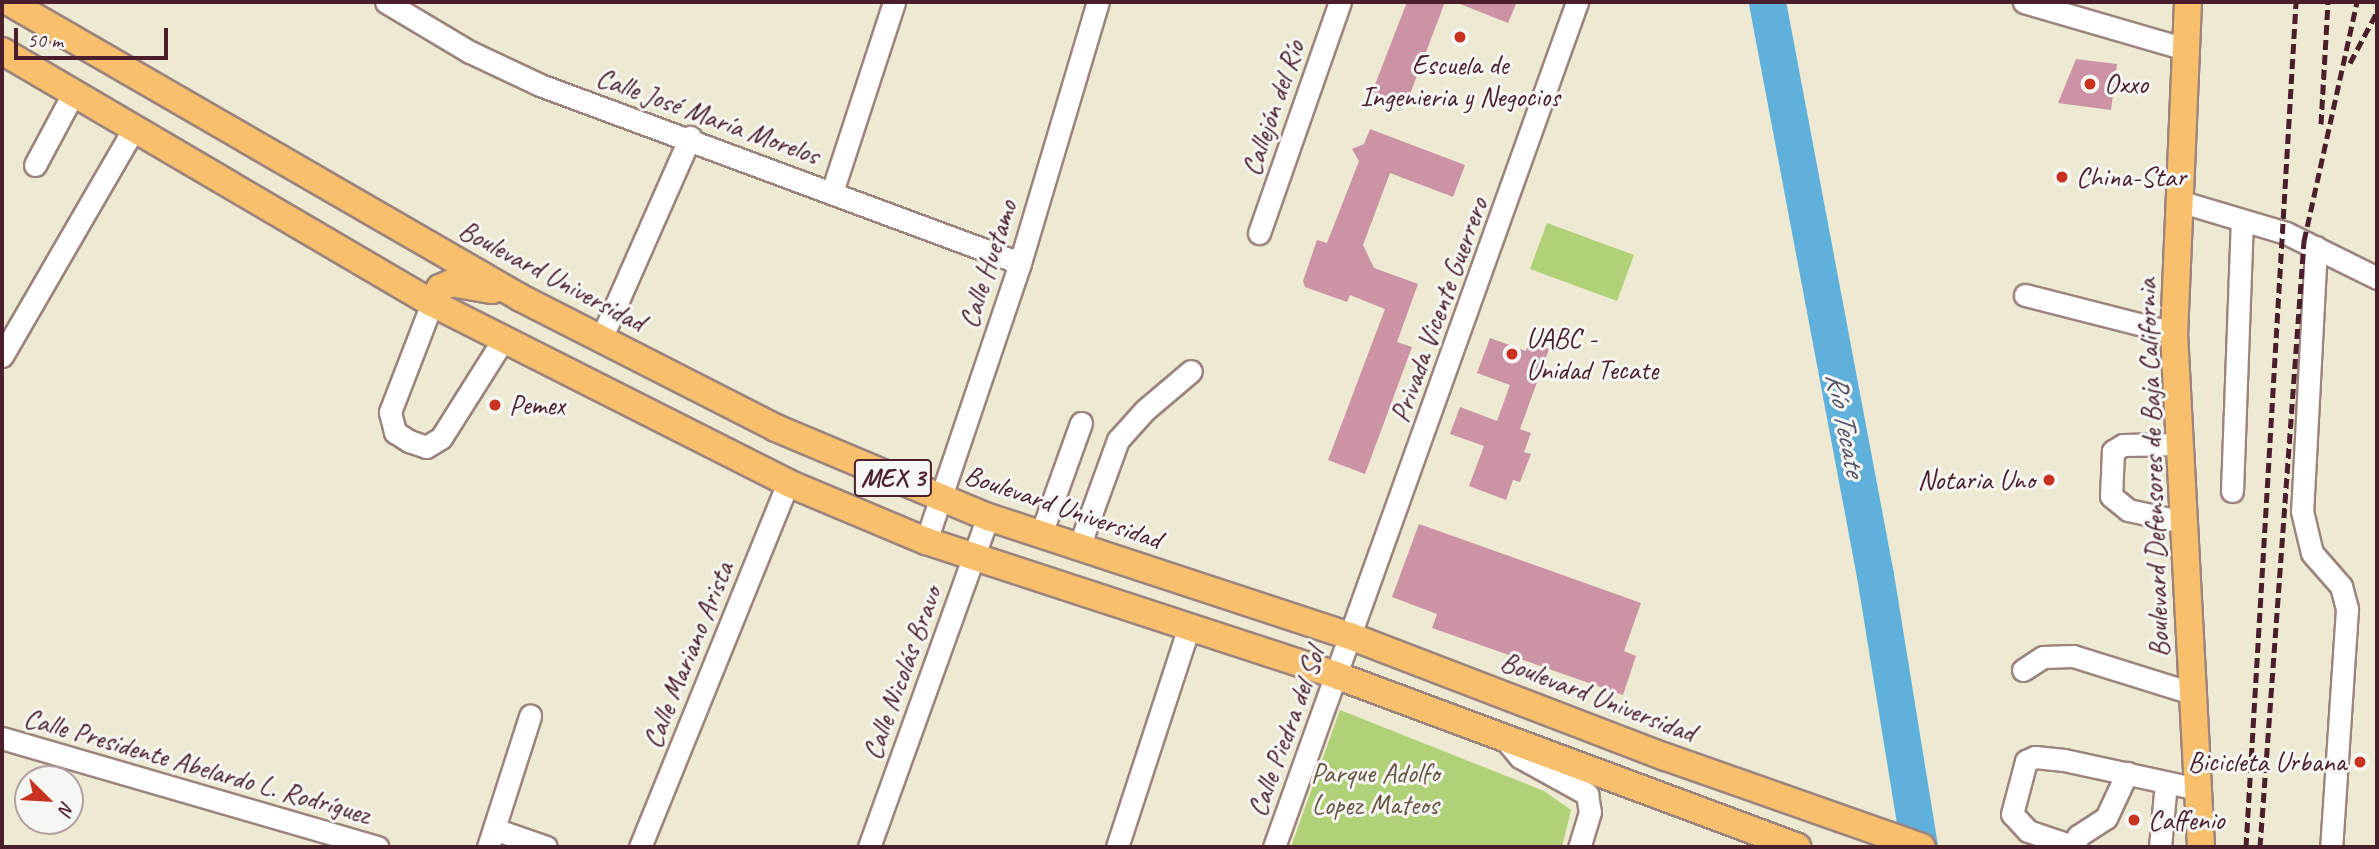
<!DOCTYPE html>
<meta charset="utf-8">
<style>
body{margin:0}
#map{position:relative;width:2379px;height:849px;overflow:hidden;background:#ede9d2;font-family:Caveat,sans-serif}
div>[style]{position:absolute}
.green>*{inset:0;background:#b1d178}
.river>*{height:37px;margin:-18.5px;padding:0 18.5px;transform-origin:18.5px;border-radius:18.5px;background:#5fb0da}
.building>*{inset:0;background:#cc93a4}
.roads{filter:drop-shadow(2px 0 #9c847e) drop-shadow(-2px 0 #9c847e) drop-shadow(0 2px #9c847e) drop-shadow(0 -2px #9c847e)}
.minor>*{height:21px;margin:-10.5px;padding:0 10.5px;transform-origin:10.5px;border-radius:10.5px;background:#fff}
.major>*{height:26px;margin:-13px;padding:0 13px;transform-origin:13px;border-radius:13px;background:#f8bf6c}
.rail>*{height:5px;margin-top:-2.5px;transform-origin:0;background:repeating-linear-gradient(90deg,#4a1f2b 0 10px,transparent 0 15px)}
.dots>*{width:19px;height:19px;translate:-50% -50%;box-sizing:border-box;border:4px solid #f6f6f2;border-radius:50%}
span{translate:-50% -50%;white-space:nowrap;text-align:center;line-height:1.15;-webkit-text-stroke:6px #f6f6f2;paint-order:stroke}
.shield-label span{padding:2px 5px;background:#f6f6f2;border:2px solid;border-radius:5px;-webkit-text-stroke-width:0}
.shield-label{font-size:26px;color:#4a1f2b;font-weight:700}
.poi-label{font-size:28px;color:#4a1f2b}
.left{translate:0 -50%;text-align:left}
.right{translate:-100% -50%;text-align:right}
.street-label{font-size:28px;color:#4a1f2b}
.park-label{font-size:28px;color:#695442}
.water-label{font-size:30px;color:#515268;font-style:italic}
.frame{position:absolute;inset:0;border:4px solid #4a1f2b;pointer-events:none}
.north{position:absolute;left:14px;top:765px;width:70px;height:70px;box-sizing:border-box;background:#f6f6f2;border:2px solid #b1a0a2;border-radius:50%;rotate:114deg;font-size:19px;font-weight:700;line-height:28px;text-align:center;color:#4a1f2b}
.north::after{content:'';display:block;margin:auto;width:24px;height:32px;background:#c8321e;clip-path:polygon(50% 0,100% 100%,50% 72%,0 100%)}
.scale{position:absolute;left:14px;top:28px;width:154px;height:32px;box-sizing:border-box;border:4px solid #4a1f2b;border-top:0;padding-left:9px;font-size:21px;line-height:24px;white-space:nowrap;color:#4a1f2b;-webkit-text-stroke:5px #f6f6f2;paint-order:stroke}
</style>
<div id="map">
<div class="green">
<i style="clip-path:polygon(1547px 223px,1634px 255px,1617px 301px,1530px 269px)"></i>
<i style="clip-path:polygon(1340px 710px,1544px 791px,1571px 810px,1562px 847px,1291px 847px)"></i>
</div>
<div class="river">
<i style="left:1767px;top:2px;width:583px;rotate:79.33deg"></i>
<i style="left:1875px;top:575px;width:276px;rotate:80.8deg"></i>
</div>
<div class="building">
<i style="clip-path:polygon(1407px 2px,1445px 2px,1404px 110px,1371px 95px)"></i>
<i style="clip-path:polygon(1455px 2px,1517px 2px,1508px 23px)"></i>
<i style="clip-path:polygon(2076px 59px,2117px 64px,2111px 110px,2058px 103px)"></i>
<i style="clip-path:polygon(1370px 129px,1465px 165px,1453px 197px,1390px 173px,1363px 245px,1374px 268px,1418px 284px,1397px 342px,1412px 347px,1365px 474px,1328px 460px,1385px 309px,1350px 295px,1347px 302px,1305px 287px,1303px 281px,1317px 240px,1327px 243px,1359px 161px,1352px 149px,1364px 144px)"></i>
<i style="clip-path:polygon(1490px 338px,1526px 351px,1528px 342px,1549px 349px,1520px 429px,1531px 433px,1524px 452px,1531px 454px,1520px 482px,1513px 480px,1506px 500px,1469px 486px,1484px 446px,1450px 434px,1460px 407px,1497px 421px,1510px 385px,1477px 373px)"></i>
<i style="clip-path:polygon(1419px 524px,1641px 603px,1624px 651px,1636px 656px,1623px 695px,1432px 628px,1437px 614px,1392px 597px)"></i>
</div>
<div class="roads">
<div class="minor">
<i style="left:386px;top:2px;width:98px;rotate:30.8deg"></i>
<i style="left:470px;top:52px;width:77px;rotate:25.2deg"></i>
<i style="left:540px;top:85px;width:512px;rotate:20.35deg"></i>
<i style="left:2024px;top:2px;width:169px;rotate:16.2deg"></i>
<i style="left:35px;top:165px;width:83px;rotate:-61.9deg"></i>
<i style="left:832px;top:192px;width:200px;rotate:-71.9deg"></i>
<i style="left:2182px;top:202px;width:109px;rotate:16.6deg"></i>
<i style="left:2286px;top:233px;width:102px;rotate:26.3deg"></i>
<i style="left:1259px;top:233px;width:245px;rotate:-70.7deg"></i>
<i style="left:2316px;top:247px;width:264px;rotate:93deg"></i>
<i style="left:2302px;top:511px;width:43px;rotate:76.6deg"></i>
<i style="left:2312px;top:553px;width:44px;rotate:48.7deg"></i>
<i style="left:2341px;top:586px;width:24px;rotate:75deg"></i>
<i style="left:2347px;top:609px;width:239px;rotate:93.8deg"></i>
<i style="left:2025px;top:295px;width:154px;rotate:14.3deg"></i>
<i style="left:432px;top:303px;width:117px;rotate:111.1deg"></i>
<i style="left:390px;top:412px;width:21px;rotate:76deg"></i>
<i style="left:395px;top:432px;width:17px;rotate:33deg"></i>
<i style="left:409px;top:441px;width:18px;rotate:19deg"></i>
<i style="left:426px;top:447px;width:17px;rotate:-31deg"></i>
<i style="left:441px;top:438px;width:116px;rotate:-57.7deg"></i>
<i style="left:601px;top:339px;width:221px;rotate:-66.2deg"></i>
<i style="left:2px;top:356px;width:265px;rotate:-59.9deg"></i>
<i style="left:2179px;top:444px;width:56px;rotate:179deg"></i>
<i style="left:2123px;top:445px;width:12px;rotate:149deg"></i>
<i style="left:2113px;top:451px;width:45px;rotate:92.5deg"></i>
<i style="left:2111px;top:496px;width:22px;rotate:39deg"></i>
<i style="left:2128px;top:510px;width:57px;rotate:12.1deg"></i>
<i style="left:2232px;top:491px;width:270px;rotate:-87.9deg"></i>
<i style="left:1041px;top:534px;width:118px;rotate:-70.2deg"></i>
<i style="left:926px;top:541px;width:293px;rotate:-71.3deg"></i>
<i style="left:1020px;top:263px;width:272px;rotate:-73.4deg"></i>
<i style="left:1079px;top:547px;width:114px;rotate:-70deg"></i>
<i style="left:1118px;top:440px;width:40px;rotate:-48deg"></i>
<i style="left:1145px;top:410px;width:60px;rotate:-40.3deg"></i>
<i style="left:2023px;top:670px;width:24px;rotate:-33deg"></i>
<i style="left:2043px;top:657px;width:30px;rotate:-2deg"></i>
<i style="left:2073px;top:656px;width:125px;rotate:17.3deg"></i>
<i style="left:2px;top:738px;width:391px;rotate:16.2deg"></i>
<i style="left:1504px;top:738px;width:25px;rotate:50deg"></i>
<i style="left:1520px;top:757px;width:77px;rotate:28.9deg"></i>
<i style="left:1587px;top:794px;width:18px;rotate:81deg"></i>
<i style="left:1590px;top:812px;width:37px;rotate:107deg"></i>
<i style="left:494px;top:829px;width:55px;rotate:19.1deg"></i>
<i style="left:488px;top:847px;width:138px;rotate:-72.2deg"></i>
<i style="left:640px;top:847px;width:393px;rotate:-67.9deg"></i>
<i style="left:869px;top:847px;width:351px;rotate:-70.2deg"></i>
<i style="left:1117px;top:847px;width:228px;rotate:-71.9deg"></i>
<i style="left:1274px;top:847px;width:898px;rotate:-70.27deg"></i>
<i style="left:2074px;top:847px;width:12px;rotate:-70deg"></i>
<i style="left:2078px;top:836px;width:33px;rotate:-33deg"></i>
<i style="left:2106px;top:818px;width:50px;rotate:-65deg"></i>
<i style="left:2075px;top:847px;width:50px;rotate:-161.2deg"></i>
<i style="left:2028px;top:831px;width:23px;rotate:-133deg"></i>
<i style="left:2012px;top:814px;width:55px;rotate:-75.2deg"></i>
<i style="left:2026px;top:761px;width:10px;rotate:-24deg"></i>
<i style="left:2035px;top:757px;width:29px;rotate:6deg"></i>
<i style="left:2064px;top:760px;width:137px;rotate:12.2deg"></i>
<i style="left:2160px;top:847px;width:65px;rotate:-84.7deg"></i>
</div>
<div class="major">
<i style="left:9px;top:2px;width:591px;rotate:30.03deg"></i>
<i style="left:521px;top:298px;width:286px;rotate:27deg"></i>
<i style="left:776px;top:428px;width:230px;rotate:22.8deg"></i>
<i style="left:988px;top:517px;width:381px;rotate:18.2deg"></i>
<i style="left:1350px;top:636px;width:338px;rotate:21deg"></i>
<i style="left:1666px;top:757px;width:271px;rotate:19.4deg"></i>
<i style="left:2188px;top:2px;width:331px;rotate:92.4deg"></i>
<i style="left:2174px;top:333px;width:515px;rotate:86.99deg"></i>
<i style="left:2px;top:51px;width:498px;rotate:30.4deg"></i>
<i style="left:432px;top:303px;width:399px;rotate:26.8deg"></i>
<i style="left:788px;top:483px;width:150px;rotate:22.8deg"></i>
<i style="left:926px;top:541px;width:434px;rotate:18.1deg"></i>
<i style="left:1338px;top:676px;width:490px;rotate:20.4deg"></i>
<i style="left:432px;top:303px;width:17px;rotate:-62deg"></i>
<i style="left:440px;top:288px;width:12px;rotate:-24deg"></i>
<i style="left:451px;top:283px;width:42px;rotate:9.7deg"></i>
</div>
</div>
<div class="rail">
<i style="left:2350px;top:63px;width:58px;rotate:-62.1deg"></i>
<i style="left:2321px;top:124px;width:122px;rotate:-86.7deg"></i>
<i style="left:2246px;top:847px;width:846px;rotate:-86.61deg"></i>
<i style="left:2260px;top:847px;width:608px;rotate:-85.85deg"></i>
<i style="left:2304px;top:241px;width:245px;rotate:-77.5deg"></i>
</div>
<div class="dots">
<i style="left:1460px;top:37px;background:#c8321e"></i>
<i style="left:2090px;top:84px;background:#c8321e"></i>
<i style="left:2062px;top:177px;background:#c8321e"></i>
<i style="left:1512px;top:354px;background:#c8321e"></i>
<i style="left:495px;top:405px;background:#c8321e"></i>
<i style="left:2049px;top:480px;background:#c8321e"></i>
<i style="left:2360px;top:762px;background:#c8321e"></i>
<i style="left:2134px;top:820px;background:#c8321e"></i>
</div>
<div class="shield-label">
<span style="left:893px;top:478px">MEX 3</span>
</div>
<div class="poi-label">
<span style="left:1460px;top:81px">Escuela de<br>Ingenieria y Negocios</span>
<span class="left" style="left:2104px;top:84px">Oxxo</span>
<span class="left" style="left:2076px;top:177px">China-Star</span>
<span class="left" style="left:1526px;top:354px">UABC -<br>Unidad Tecate</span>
<span class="left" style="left:509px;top:405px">Pemex</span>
<span class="right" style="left:2035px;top:480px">Notaria Uno</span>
<span class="right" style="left:2346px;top:762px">Bicicleta Urbana</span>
<span class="left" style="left:2148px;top:820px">Caffenio</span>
</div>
<div class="street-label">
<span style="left:1273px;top:108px;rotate:-71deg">Callejón del Río</span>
<span style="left:708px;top:116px;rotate:20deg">Calle José María Morelos</span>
<span style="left:988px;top:264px;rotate:-72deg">Calle Huetamo</span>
<span style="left:552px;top:276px;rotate:28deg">Boulevard Universidad</span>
<span style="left:1439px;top:310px;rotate:-70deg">Privada Vicente Guerrero</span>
<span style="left:2153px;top:468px;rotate:-92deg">Boulevard Defensores de Baja California</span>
<span style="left:1063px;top:507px;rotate:19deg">Boulevard Universidad</span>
<span style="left:688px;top:655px;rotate:-68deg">Calle Mariano Arista</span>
<span style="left:902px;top:673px;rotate:-70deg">Calle Nicolás Bravo</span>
<span style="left:1598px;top:697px;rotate:21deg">Boulevard Universidad</span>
<span style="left:1286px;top:732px;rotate:-70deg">Calle Piedra del Sol</span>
<span style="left:197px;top:766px;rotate:16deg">Calle Presidente Abelardo L. Rodríguez</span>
</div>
<div class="park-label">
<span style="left:1375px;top:789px">Parque Adolfo<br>Lopez Mateos</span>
</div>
<div class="water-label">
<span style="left:1846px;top:424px;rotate:79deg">Río Tecate</span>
</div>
<div class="frame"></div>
<div class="north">N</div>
<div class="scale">50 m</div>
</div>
